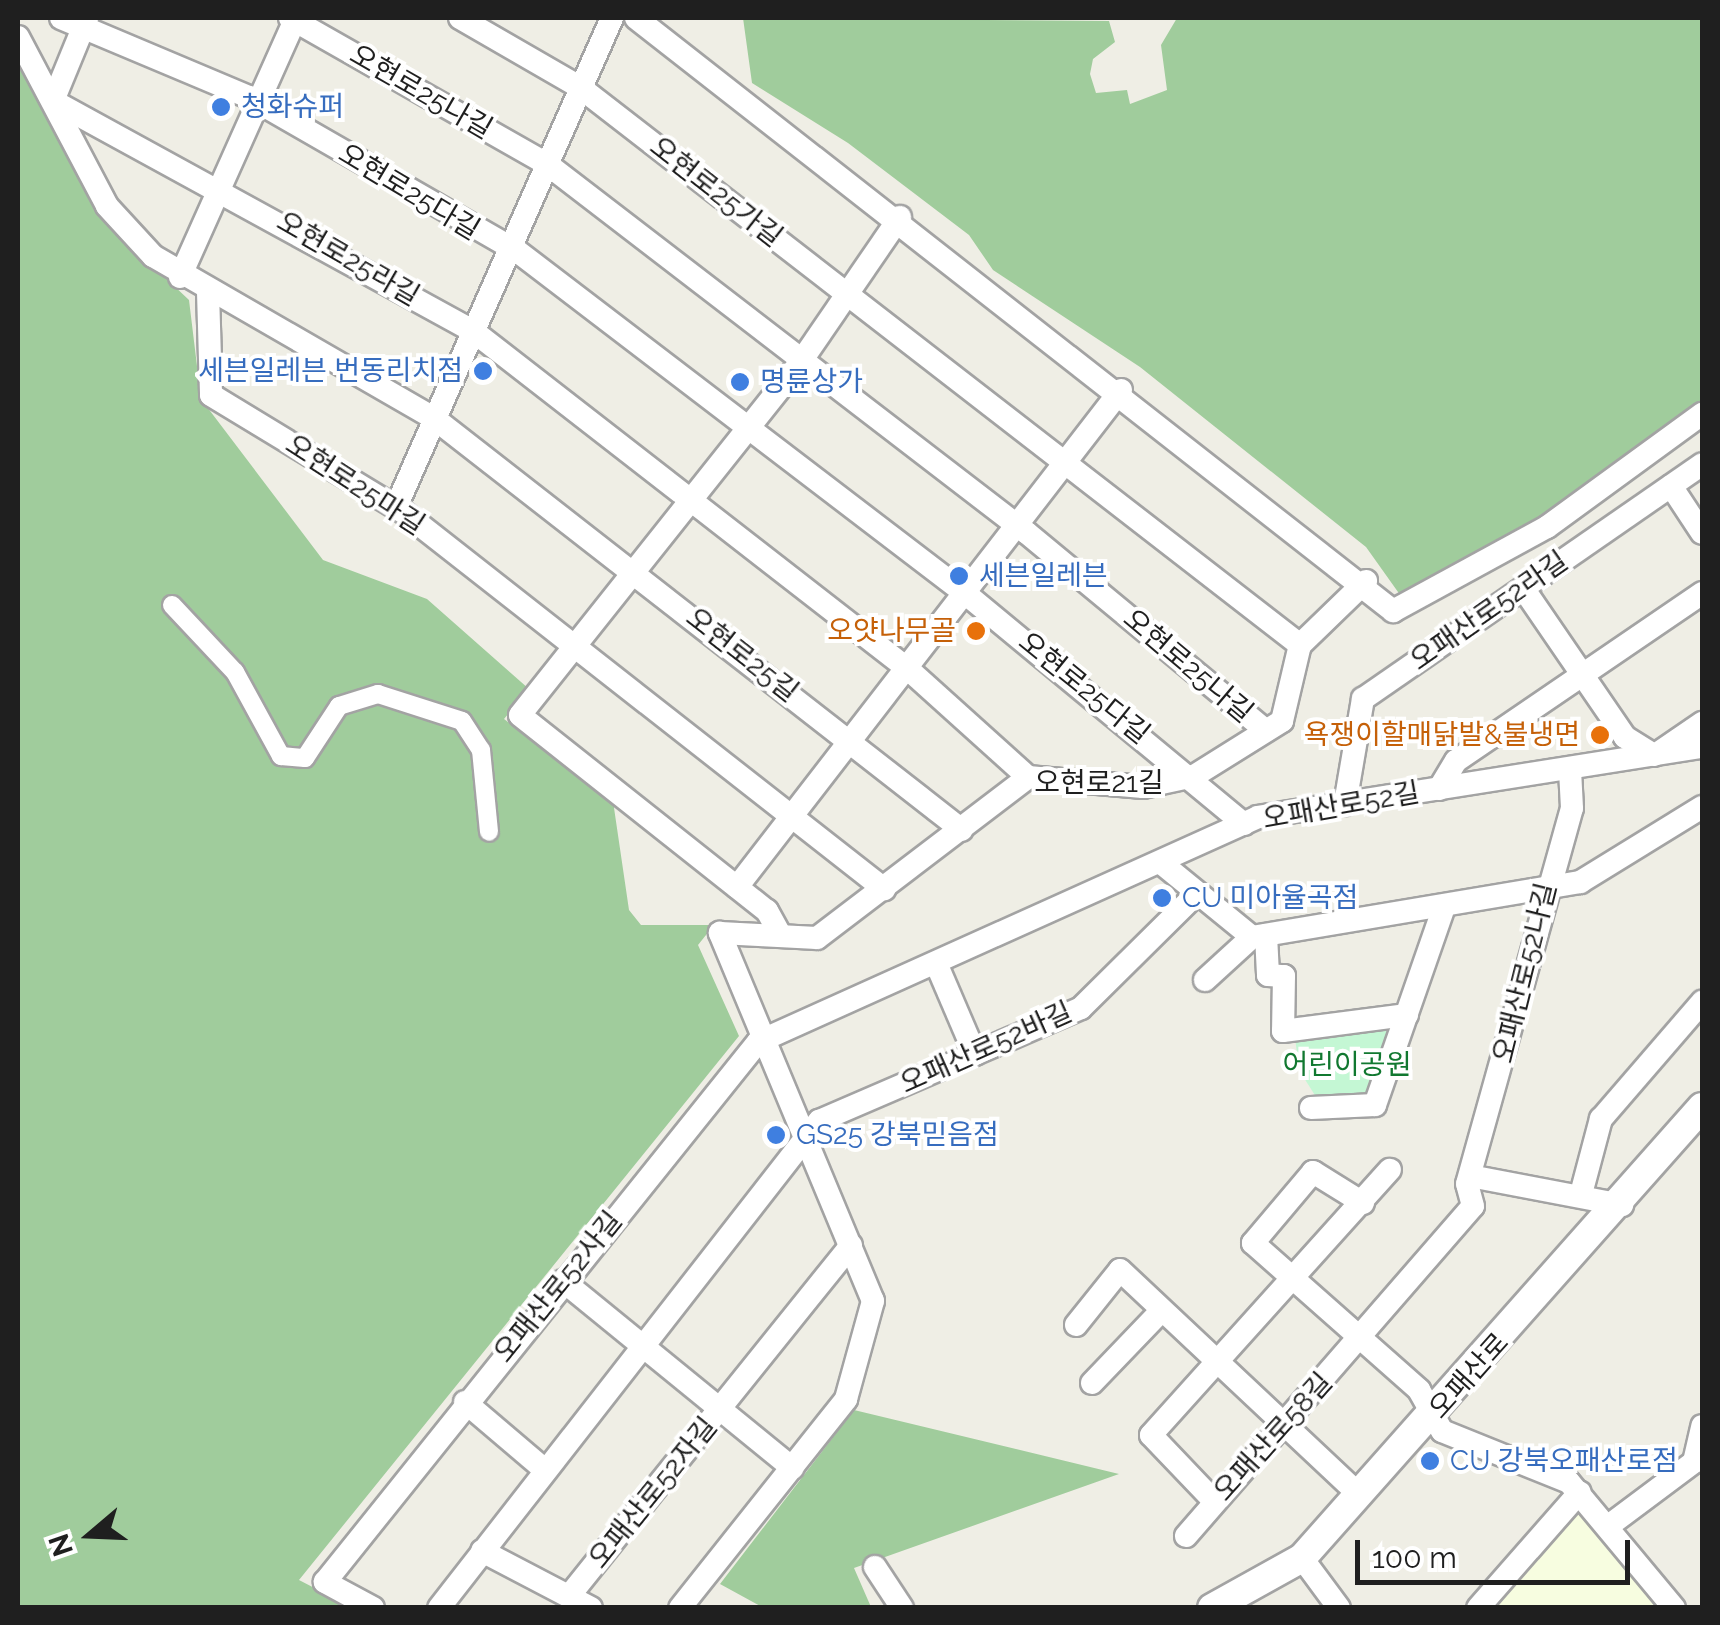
<!DOCTYPE html>
<meta charset="utf-8">
<style>
body{margin:0}
#map{position:relative;width:1720px;height:1625px;overflow:hidden;background:#efeee5;font-family:Raleway,"Noto Sans KR",sans-serif}
div>[style]{position:absolute}
.education>*{inset:0;background:#f7fde0}
.forest>*{inset:0;background:#a0cc9c}
.park>*{inset:0;background:#c4f7d4}
.roads{filter:drop-shadow(2px 0 #a3a3a3) drop-shadow(-2px 0 #a3a3a3) drop-shadow(0 2px #a3a3a3) drop-shadow(0 -2px #a3a3a3)}
.pedestrian>*{height:18px;margin:-9px;padding:0 9px;transform-origin:9px;border-radius:9px;background:#fff}
.minor>*{height:22px;margin:-11px;padding:0 11px;transform-origin:11px;border-radius:11px;background:#fff}
.tertiary>*{height:28px;margin:-14px;padding:0 14px;transform-origin:14px;border-radius:14px;background:#fff}
.dots>*{width:28px;height:28px;translate:-50% -50%;box-sizing:border-box;border:5px solid #fff;border-radius:50%}
span{translate:-50% -50%;white-space:nowrap;text-align:center;line-height:1.15;-webkit-text-stroke:8px #fff;paint-order:stroke}
.street-label{font-size:28px;color:#1f1f1f}
.shop-label{font-size:28px;color:#366cbe}
.left{translate:0 -50%;text-align:left}
.right{translate:-100% -50%;text-align:right}
.food-label{font-size:28px;color:#c56008}
.park-label{font-size:28px;color:#117830}
.frame{position:absolute;inset:0;border:20px solid #1f1f1f;pointer-events:none}
.north{position:absolute;left:40px;top:1485px;width:100px;height:100px;-webkit-text-stroke:8px #fff;paint-order:stroke;rotate:251deg;font-size:28px;font-weight:700;line-height:40px;text-align:center;color:#1f1f1f}
.north::after{content:'';display:block;margin:auto;width:35px;height:45px;background:#1f1f1f;clip-path:polygon(50% 0,100% 100%,50% 72%,0 100%)}
.scale{position:absolute;left:1355px;top:1540px;width:275px;height:45px;box-sizing:border-box;border:5px solid #1f1f1f;border-top:0;padding-left:12px;font-size:30px;line-height:35px;white-space:nowrap;color:#1f1f1f;-webkit-text-stroke:8px #fff;paint-order:stroke}
</style>
<div id="map">
<div class="education">
<i style="clip-path:polygon(1585px 1506px,1664px 1608px,1491px 1608px)"></i>
</div>
<div class="forest">
<i style="clip-path:polygon(743px 18px,1109px 21px,1115px 42px,1093px 59px,1090px 74px,1096px 93px,1127px 90px,1130px 104px,1167px 90px,1161px 45px,1177px 18px,1702px 18px,1702px 415px,1584px 500px,1403px 599px,1366px 547px,1140px 367px,993px 270px,969px 235px,848px 143px,752px 83px)"></i>
<i style="clip-path:polygon(18px 53px,98px 214px,189px 300px,201px 399px,323px 560px,427px 599px,529px 689px,504px 719px,613px 801px,629px 910px,641px 925px,714px 925px,698px 945px,739px 1036px,299px 1580px,351px 1607px,18px 1607px)"></i>
<i style="clip-path:polygon(854px 1410px,1119px 1474px,854px 1568px,871px 1607px,762px 1607px,720px 1584px)"></i>
</div>
<div class="park">
<i style="clip-path:polygon(1407px 1015px,1376px 1104px,1323px 1108px,1299px 1070px,1294px 1029px)"></i>
</div>
<div class="roads">
<div class="pedestrian">
<i style="left:172px;top:605px;width:92px;rotate:46.8deg"></i>
<i style="left:235px;top:672px;width:96px;rotate:61.3deg"></i>
<i style="left:281px;top:756px;width:24px;rotate:5deg"></i>
<i style="left:305px;top:758px;width:62px;rotate:-56.8deg"></i>
<i style="left:339px;top:706px;width:41px;rotate:-17.1deg"></i>
<i style="left:378px;top:694px;width:88px;rotate:17.8deg"></i>
<i style="left:462px;top:721px;width:35px;rotate:57deg"></i>
<i style="left:481px;top:750px;width:82px;rotate:84.4deg"></i>
</div>
<div class="minor">
<i style="left:61px;top:18px;width:204px;rotate:22.8deg"></i>
<i style="left:249px;top:97px;width:309px;rotate:29.9deg"></i>
<i style="left:517px;top:251px;width:565px;rotate:37.38deg"></i>
<i style="left:966px;top:594px;width:361px;rotate:39.6deg"></i>
<i style="left:290px;top:18px;width:296px;rotate:29.6deg"></i>
<i style="left:547px;top:164px;width:605px;rotate:37.55deg"></i>
<i style="left:1027px;top:533px;width:310px;rotate:39.6deg"></i>
<i style="left:460px;top:18px;width:140px;rotate:30deg"></i>
<i style="left:581px;top:88px;width:910px;rotate:37.76deg"></i>
<i style="left:636px;top:18px;width:962px;rotate:38.07deg"></i>
<i style="left:1393px;top:611px;width:175px;rotate:-28.6deg"></i>
<i style="left:1547px;top:527px;width:192px;rotate:-36.1deg"></i>
<i style="left:18px;top:37px;width:191px;rotate:62.2deg"></i>
<i style="left:107px;top:206px;width:68px;rotate:47.4deg"></i>
<i style="left:153px;top:256px;width:326px;rotate:30deg"></i>
<i style="left:435px;top:419px;width:668px;rotate:37.95deg"></i>
<i style="left:53px;top:101px;width:479px;rotate:28.7deg"></i>
<i style="left:473px;top:331px;width:551px;rotate:37.85deg"></i>
<i style="left:908px;top:669px;width:161px;rotate:42deg"></i>
<i style="left:53px;top:101px;width:90px;rotate:-67.7deg"></i>
<i style="left:180px;top:277px;width:284px;rotate:-65.9deg"></i>
<i style="left:208px;top:292px;width:103px;rotate:88.3deg"></i>
<i style="left:211px;top:395px;width:223px;rotate:31.3deg"></i>
<i style="left:402px;top:511px;width:613px;rotate:38.1deg"></i>
<i style="left:1671px;top:486px;width:56px;rotate:56.6deg"></i>
<i style="left:396px;top:507px;width:535px;rotate:-66.17deg"></i>
<i style="left:1523px;top:588px;width:181px;rotate:55.6deg"></i>
<i style="left:1625px;top:737px;width:34px;rotate:32deg"></i>
<i style="left:1661px;top:751px;width:50px;rotate:-34.3deg"></i>
<i style="left:1439px;top:789px;width:33px;rotate:-59deg"></i>
<i style="left:1456px;top:761px;width:298px;rotate:-34.3deg"></i>
<i style="left:1345px;top:804px;width:107px;rotate:-80.3deg"></i>
<i style="left:1363px;top:699px;width:412px;rotate:-34.7deg"></i>
<i style="left:1160px;top:862px;width:119px;rotate:39.2deg"></i>
<i style="left:737px;top:887px;width:628px;rotate:-52.31deg"></i>
<i style="left:1266px;top:935px;width:40px;rotate:87.1deg"></i>
<i style="left:1268px;top:975px;width:16px;rotate:4deg"></i>
<i style="left:1284px;top:976px;width:55px;rotate:91deg"></i>
<i style="left:1283px;top:1031px;width:125px;rotate:-7.4deg"></i>
<i style="left:781px;top:936px;width:29px;rotate:-119deg"></i>
<i style="left:767px;top:911px;width:315px;rotate:-141.6deg"></i>
<i style="left:520px;top:715px;width:450px;rotate:-51.5deg"></i>
<i style="left:800px;top:363px;width:177px;rotate:-55.6deg"></i>
<i style="left:1252px;top:937px;width:333px;rotate:-9.5deg"></i>
<i style="left:1580px;top:882px;width:143px;rotate:-31.6deg"></i>
<i style="left:936px;top:963px;width:99px;rotate:66.8deg"></i>
<i style="left:1205px;top:980px;width:64px;rotate:-42.5deg"></i>
<i style="left:1311px;top:1108px;width:64px;rotate:-2.7deg"></i>
<i style="left:1375px;top:1105px;width:210px;rotate:-70.8deg"></i>
<i style="left:1470px;top:1176px;width:155px;rotate:10.8deg"></i>
<i style="left:1581px;top:1194px;width:78px;rotate:-75.1deg"></i>
<i style="left:1601px;top:1119px;width:155px;rotate:-49.2deg"></i>
<i style="left:1363px;top:1203px;width:59px;rotate:-148.2deg"></i>
<i style="left:1313px;top:1172px;width:93px;rotate:130.2deg"></i>
<i style="left:1253px;top:1243px;width:222px;rotate:41.5deg"></i>
<i style="left:1419px;top:1390px;width:47px;rotate:60.7deg"></i>
<i style="left:1442px;top:1431px;width:137px;rotate:21.9deg"></i>
<i style="left:1569px;top:1482px;width:164px;rotate:50.2deg"></i>
<i style="left:563px;top:1281px;width:296px;rotate:39.2deg"></i>
<i style="left:1076px;top:1325px;width:70px;rotate:-51.3deg"></i>
<i style="left:1120px;top:1270px;width:329px;rotate:43.2deg"></i>
<i style="left:1092px;top:1383px;width:101px;rotate:-46.2deg"></i>
<i style="left:465px;top:1402px;width:105px;rotate:40.4deg"></i>
<i style="left:1214px;top:1501px;width:91px;rotate:-133.7deg"></i>
<i style="left:1151px;top:1435px;width:357px;rotate:-48deg"></i>
<i style="left:1611px;top:1524px;width:104px;rotate:-36.8deg"></i>
<i style="left:1694px;top:1462px;width:37px;rotate:-77deg"></i>
<i style="left:1186px;top:1536px;width:437px;rotate:-49deg"></i>
<i style="left:1473px;top:1206px;width:23px;rotate:-105deg"></i>
<i style="left:1467px;top:1184px;width:390px;rotate:-74.4deg"></i>
<i style="left:1572px;top:808px;width:39px;rotate:-93deg"></i>
<i style="left:482px;top:1551px;width:123px;rotate:27.6deg"></i>
<i style="left:1302px;top:1558px;width:62px;rotate:53.5deg"></i>
<i style="left:875px;top:1567px;width:49px;rotate:56.6deg"></i>
<i style="left:569px;top:1596px;width:450px;rotate:-51.2deg"></i>
<i style="left:373px;top:1608px;width:55px;rotate:-151.6deg"></i>
<i style="left:325px;top:1582px;width:692px;rotate:-51.28deg"></i>
<i style="left:758px;top:1042px;width:548px;rotate:-24.23deg"></i>
<i style="left:1258px;top:817px;width:449px;rotate:-9deg"></i>
<i style="left:439px;top:1608px;width:618px;rotate:-52.04deg"></i>
<i style="left:819px;top:1121px;width:285px;rotate:-23.3deg"></i>
<i style="left:1081px;top:1008px;width:161px;rotate:-44.7deg"></i>
<i style="left:680px;top:1608px;width:267px;rotate:-51.5deg"></i>
<i style="left:846px;top:1399px;width:102px;rotate:-74.6deg"></i>
<i style="left:873px;top:1301px;width:399px;rotate:-112.6deg"></i>
<i style="left:720px;top:933px;width:97px;rotate:3deg"></i>
<i style="left:817px;top:938px;width:265px;rotate:-37.3deg"></i>
<i style="left:1028px;top:777px;width:115px;rotate:5deg"></i>
<i style="left:1143px;top:787px;width:52px;rotate:-12.2deg"></i>
<i style="left:1194px;top:776px;width:104px;rotate:-32deg"></i>
<i style="left:1282px;top:721px;width:78px;rotate:-76.7deg"></i>
<i style="left:1300px;top:645px;width:92px;rotate:-44.1deg"></i>
<i style="left:1478px;top:1608px;width:154px;rotate:-48.7deg"></i>
</div>
<div class="tertiary">
<i style="left:1212px;top:1608px;width:103px;rotate:-29.1deg"></i>
<i style="left:1302px;top:1558px;width:603px;rotate:-48.43deg"></i>
</div>
</div>
<div class="dots">
<i style="left:221px;top:107px;background:#3f7fe0"></i>
<i style="left:483px;top:371px;background:#3f7fe0"></i>
<i style="left:740px;top:382px;background:#3f7fe0"></i>
<i style="left:959px;top:576px;background:#3f7fe0"></i>
<i style="left:976px;top:631px;background:#e8710a"></i>
<i style="left:1600px;top:735px;background:#e8710a"></i>
<i style="left:1162px;top:898px;background:#3f7fe0"></i>
<i style="left:776px;top:1135px;background:#3f7fe0"></i>
<i style="left:1430px;top:1461px;background:#3f7fe0"></i>
</div>
<div class="street-label">
<span style="left:421px;top:92px;rotate:30deg">오현로25나길</span>
<span style="left:409px;top:192px;rotate:31deg">오현로25다길</span>
<span style="left:716px;top:192px;rotate:38deg">오현로25가길</span>
<span style="left:348px;top:259px;rotate:30deg">오현로25라길</span>
<span style="left:355px;top:485px;rotate:33deg">오현로25마길</span>
<span style="left:1489px;top:611px;rotate:-35deg">오패산로52라길</span>
<span style="left:742px;top:655px;rotate:38deg">오현로25길</span>
<span style="left:1188px;top:666px;rotate:40deg">오현로25나길</span>
<span style="left:1084px;top:688px;rotate:39deg">오현로25다길</span>
<span style="left:1099px;top:783px">오현로21길</span>
<span style="left:1341px;top:806px;rotate:-10deg">오패산로52길</span>
<span style="left:1525px;top:973px;rotate:-76deg">오패산로52나길</span>
<span style="left:986px;top:1048px;rotate:-24deg">오패산로52바길</span>
<span style="left:558px;top:1287px;rotate:-51deg">오패산로52사길</span>
<span style="left:1469px;top:1376px;rotate:-48deg">오패산로</span>
<span style="left:1273px;top:1437px;rotate:-48deg">오패산로58길</span>
<span style="left:653px;top:1493px;rotate:-51deg">오패산로52자길</span>
</div>
<div class="shop-label">
<span class="left" style="left:241px;top:107px">청화슈퍼</span>
<span class="right" style="left:463px;top:371px">세븐일레븐 번동리치점</span>
<span class="left" style="left:760px;top:382px">명륜상가</span>
<span class="left" style="left:979px;top:576px">세븐일레븐</span>
<span class="left" style="left:1182px;top:898px">CU 미아율곡점</span>
<span class="left" style="left:796px;top:1135px">GS25 강북믿음점</span>
<span class="left" style="left:1450px;top:1461px">CU 강북오패산로점</span>
</div>
<div class="food-label">
<span class="right" style="left:956px;top:631px">오얏나무골</span>
<span class="right" style="left:1580px;top:735px">욕쟁이할매닭발&amp;불냉면</span>
</div>
<div class="park-label">
<span style="left:1347px;top:1065px">어린이공원</span>
</div>
<div class="frame"></div>
<div class="north">N</div>
<div class="scale">100 m</div>
</div>
